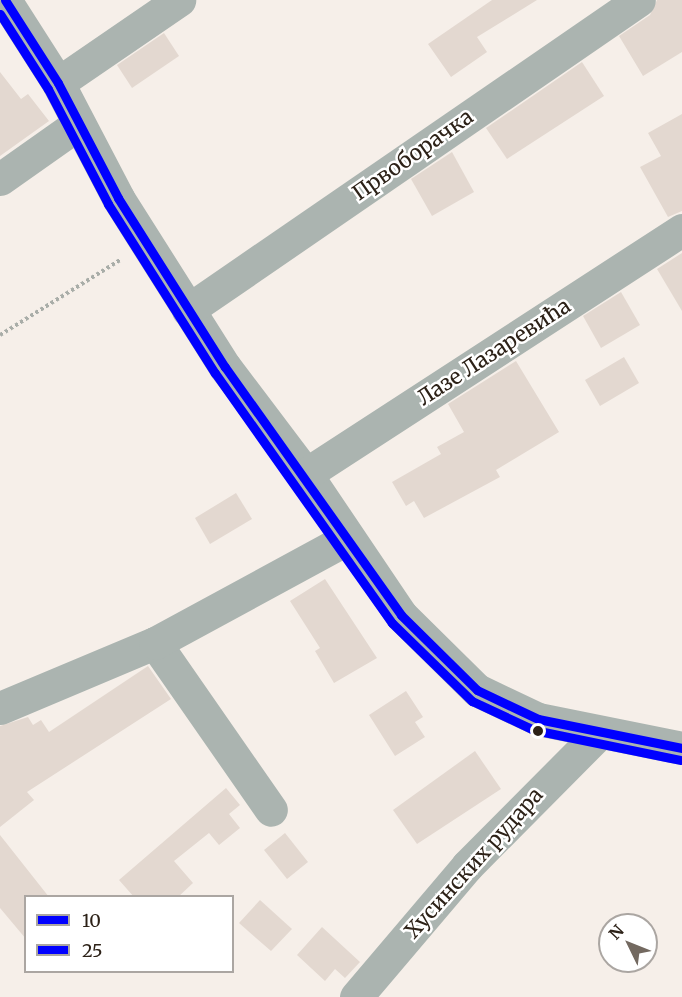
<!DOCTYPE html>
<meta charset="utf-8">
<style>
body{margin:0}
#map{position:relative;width:682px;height:997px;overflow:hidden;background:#f6efe9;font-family:Merriweather,serif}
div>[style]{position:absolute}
.building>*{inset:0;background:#e3d8d0}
.path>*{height:4px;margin-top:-2px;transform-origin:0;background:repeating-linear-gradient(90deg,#a9ada8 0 3px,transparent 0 6px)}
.minor>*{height:33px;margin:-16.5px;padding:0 16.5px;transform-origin:16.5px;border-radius:16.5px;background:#abb4b0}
.bus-1>*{height:9px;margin:-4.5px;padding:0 4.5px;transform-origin:4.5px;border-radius:4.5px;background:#00f}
.bus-2>*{height:9px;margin:-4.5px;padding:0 4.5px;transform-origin:4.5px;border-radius:4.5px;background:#00f}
.dots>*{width:16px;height:16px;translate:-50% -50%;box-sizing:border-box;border:3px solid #fff;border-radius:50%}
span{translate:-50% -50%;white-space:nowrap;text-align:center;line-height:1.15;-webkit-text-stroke:5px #fff;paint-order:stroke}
.street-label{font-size:21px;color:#2c2117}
.legend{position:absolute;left:24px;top:895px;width:210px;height:78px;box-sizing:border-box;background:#fff;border:2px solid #aba6a2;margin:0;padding:8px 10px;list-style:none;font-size:18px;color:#2c2117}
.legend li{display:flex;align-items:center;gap:12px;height:30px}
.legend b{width:30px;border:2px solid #aba6a2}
.north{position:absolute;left:598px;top:913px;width:60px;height:60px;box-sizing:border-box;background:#fff;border:2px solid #aba6a2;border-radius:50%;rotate:313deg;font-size:16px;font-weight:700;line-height:24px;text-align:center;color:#2c2117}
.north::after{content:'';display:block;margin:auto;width:21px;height:27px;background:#736960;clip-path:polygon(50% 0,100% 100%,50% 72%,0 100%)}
</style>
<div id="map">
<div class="building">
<i style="clip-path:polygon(492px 0,537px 0,477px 37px,487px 52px,451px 77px,428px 44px)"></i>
<i style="clip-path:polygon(657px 0,682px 0,682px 52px,643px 76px,619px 36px,650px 15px)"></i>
<i style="clip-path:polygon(164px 33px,179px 56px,132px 88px,117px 65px)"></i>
<i style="clip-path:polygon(582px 62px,604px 96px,507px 159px,486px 128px)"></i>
<i style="clip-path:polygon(0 72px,21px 99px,28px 94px,49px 121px,0 156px)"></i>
<i style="clip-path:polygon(682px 114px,682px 211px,668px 217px,640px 167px,661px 156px,648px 133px)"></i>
<i style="clip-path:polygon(452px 152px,474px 192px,432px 216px,411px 179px)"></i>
<i style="clip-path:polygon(682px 253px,682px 311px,657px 269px)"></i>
<i style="clip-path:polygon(621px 292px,640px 325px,601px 348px,583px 316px)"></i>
<i style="clip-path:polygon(624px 357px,639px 383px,600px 406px,585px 380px)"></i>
<i style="clip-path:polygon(516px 361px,559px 432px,496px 470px,500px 477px,424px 518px,414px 501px,406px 506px,392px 482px,441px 454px,437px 447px,464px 432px,448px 404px)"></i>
<i style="clip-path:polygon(236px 493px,252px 519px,210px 544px,195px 518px)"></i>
<i style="clip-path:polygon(325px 579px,377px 658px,334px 683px,315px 651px,320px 648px,290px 601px)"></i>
<i style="clip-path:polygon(148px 666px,171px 699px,27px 792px,34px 800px,0 827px,0 726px,28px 717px,33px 725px,41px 720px,49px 732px)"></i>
<i style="clip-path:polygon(406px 691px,423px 717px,415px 722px,425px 737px,395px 756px,369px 715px)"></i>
<i style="clip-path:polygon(475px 751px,501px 789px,417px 844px,393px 810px)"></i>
<i style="clip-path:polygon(226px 788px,240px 805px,229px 814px,240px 828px,219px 845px,209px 833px,174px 861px,193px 883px,178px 897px,134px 897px,119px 880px)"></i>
<i style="clip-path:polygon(285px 833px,308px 862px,287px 879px,264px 850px)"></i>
<i style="clip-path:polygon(0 835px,49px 897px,26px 897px,26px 939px,0 908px)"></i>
<i style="clip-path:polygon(260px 900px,292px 929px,271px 951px,239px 923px)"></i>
<i style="clip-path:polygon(322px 927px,360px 962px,345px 978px,335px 969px,325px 981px,297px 955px)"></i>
</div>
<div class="path">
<i style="left:0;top:335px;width:142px;rotate:-32deg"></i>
</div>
<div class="minor">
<i style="left:5px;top:0;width:98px;rotate:57.4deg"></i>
<i style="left:58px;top:83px;width:130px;rotate:62.4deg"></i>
<i style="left:118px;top:198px;width:200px;rotate:57.7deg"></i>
<i style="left:225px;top:367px;width:134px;rotate:52.9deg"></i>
<i style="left:306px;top:474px;width:170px;rotate:56deg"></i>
<i style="left:401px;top:615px;width:107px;rotate:44.6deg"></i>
<i style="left:477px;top:690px;width:68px;rotate:25.4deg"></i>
<i style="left:538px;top:719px;width:147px;rotate:11.4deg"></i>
<i style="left:58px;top:83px;width:147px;rotate:-34.4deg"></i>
<i style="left:0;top:179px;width:95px;rotate:-35.2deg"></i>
<i style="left:188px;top:310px;width:547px;rotate:-34.5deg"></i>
<i style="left:306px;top:474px;width:448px;rotate:-33deg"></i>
<i style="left:155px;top:643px;width:203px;rotate:55.2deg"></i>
<i style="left:0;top:708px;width:168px;rotate:-22.8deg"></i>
<i style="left:155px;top:643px;width:220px;rotate:-28.5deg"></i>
<i style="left:356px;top:997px;width:172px;rotate:-49.7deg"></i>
<i style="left:467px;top:866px;width:186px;rotate:-45.2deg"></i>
</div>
<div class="bus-1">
<i style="left:5px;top:0;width:98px;rotate:57.4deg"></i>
<i style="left:58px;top:83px;width:130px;rotate:62.4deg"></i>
<i style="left:118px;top:198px;width:200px;rotate:57.7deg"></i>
<i style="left:225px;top:367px;width:304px;rotate:54.6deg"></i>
<i style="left:401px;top:615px;width:107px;rotate:44.6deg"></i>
<i style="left:477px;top:690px;width:68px;rotate:25.4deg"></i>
<i style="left:538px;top:719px;width:147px;rotate:11.4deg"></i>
</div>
<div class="bus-2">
<i style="left:0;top:14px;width:89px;rotate:57.4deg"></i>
<i style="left:48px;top:89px;width:130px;rotate:62.4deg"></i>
<i style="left:108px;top:204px;width:200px;rotate:57.7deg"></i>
<i style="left:215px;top:373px;width:306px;rotate:54.7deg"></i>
<i style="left:392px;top:623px;width:112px;rotate:44.3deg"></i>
<i style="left:472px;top:701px;width:68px;rotate:25.1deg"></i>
<i style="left:534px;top:730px;width:149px;rotate:11.6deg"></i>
</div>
<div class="dots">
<i style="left:538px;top:731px;background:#2c2117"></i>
</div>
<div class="street-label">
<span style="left:413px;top:155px;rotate:-35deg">Првоборачка</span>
<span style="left:494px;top:352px;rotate:-33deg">Лазе Лазаревића</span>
<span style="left:474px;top:863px;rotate:-48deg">Хусинских рудара</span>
</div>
<ul class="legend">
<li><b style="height:8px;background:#00f"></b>10</li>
<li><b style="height:8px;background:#00f"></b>25</li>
</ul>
<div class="north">N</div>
</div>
